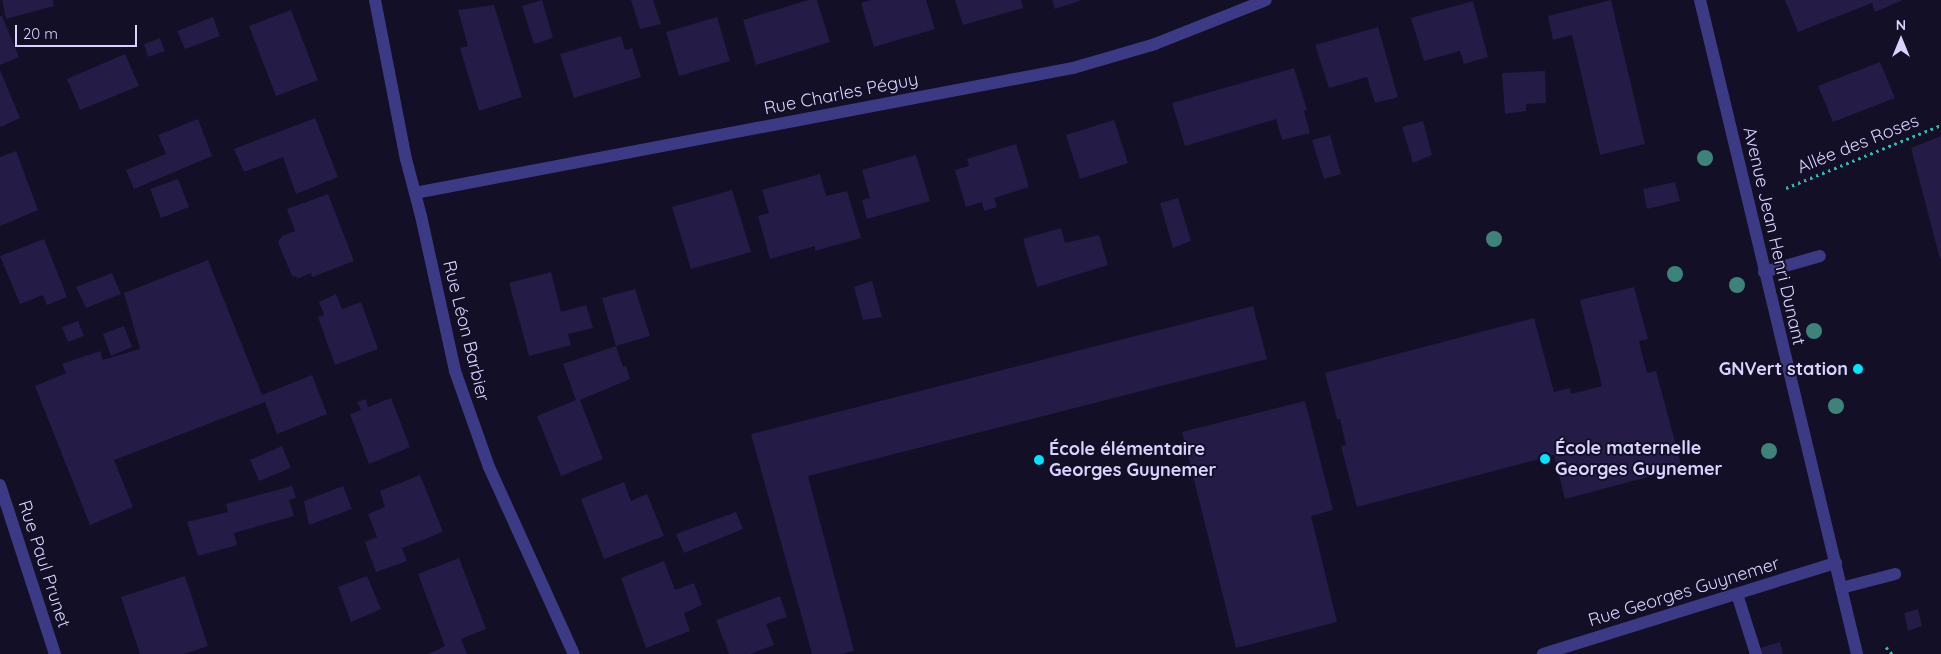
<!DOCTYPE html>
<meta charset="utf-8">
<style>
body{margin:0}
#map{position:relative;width:1941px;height:654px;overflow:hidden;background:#130f26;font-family:Quicksand,sans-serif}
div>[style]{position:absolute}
.building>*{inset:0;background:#241b47}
.path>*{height:3px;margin-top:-1.5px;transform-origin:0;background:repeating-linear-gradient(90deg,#2fb8b0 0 2.5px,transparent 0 6.5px)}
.minor>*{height:12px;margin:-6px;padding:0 6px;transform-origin:6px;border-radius:6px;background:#3d3a85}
.trees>*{width:16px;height:16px;margin:-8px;border-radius:50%;background:#3d827b}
.dots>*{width:14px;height:14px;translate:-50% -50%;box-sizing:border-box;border:2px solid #130f26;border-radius:50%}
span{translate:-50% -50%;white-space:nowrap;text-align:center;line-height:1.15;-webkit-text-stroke:4px #130f26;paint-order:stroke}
.street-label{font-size:18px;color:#d9d4ff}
.poi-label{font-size:18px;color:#d9d4ff;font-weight:700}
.right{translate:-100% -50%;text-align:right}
.left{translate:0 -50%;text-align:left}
.north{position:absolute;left:1876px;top:15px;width:50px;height:50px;-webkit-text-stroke:4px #130f26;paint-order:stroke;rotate:0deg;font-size:14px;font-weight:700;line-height:20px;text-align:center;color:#d9d4ff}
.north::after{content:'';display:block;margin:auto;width:18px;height:22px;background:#d9d4ff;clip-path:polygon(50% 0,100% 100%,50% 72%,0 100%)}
.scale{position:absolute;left:15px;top:25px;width:122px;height:22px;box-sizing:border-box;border:2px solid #d9d4ff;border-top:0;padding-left:6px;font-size:15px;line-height:18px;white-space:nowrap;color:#d9d4ff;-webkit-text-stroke:4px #130f26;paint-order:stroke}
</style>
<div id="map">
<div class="building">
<i style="clip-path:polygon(2px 0,53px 0,54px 6px,6px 19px)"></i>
<i style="clip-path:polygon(542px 0,553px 38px,534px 44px,522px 6px)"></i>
<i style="clip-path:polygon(631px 0,653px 0,661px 24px,640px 29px)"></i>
<i style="clip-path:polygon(808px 0,817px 0,830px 42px,756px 65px,743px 20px)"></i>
<i style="clip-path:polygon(871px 0,926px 0,935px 29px,874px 47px,861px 3px)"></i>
<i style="clip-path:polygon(955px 0,1021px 0,1023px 8px,963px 25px)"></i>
<i style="clip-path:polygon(1052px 0,1082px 0,1055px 9px)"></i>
<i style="clip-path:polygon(1611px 0,1645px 144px,1600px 155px,1572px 35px,1553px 40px,1548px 16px)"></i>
<i style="clip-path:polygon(1785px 0,1903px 0,1875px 12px,1872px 3px,1798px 32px)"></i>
<i style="clip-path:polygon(1473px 1px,1488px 57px,1464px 64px,1460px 51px,1424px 61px,1411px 18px)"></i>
<i style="clip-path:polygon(494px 5px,522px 97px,479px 111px,460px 48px,468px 46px,458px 10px)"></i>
<i style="clip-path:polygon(291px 10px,318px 80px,276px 96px,249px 26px)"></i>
<i style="clip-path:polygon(0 16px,2px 16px,19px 57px,0 65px)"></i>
<i style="clip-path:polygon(213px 17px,220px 36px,185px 49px,177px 31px)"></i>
<i style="clip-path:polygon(717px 17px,730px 61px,679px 76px,666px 32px)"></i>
<i style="clip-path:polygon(1378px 27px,1398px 97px,1375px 103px,1367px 77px,1329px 88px,1315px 45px)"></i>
<i style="clip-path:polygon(621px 36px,625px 50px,632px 48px,641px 77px,574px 98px,560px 54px)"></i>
<i style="clip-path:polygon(160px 38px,165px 51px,148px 57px,144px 44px)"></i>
<i style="clip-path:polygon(125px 54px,139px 86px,80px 110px,67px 79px)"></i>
<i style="clip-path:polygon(1880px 62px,1895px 98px,1833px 122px,1818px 86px)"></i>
<i style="clip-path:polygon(1294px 68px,1307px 110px,1304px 111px,1310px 133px,1282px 140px,1276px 119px,1185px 146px,1172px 103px)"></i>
<i style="clip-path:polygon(0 70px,20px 118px,1px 127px,0 125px)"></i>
<i style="clip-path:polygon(1545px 71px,1546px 103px,1526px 104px,1526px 111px,1505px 114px,1502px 73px)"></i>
<i style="clip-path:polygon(315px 118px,338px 177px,296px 194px,283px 157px,244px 172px,234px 149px)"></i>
<i style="clip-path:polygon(198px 119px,212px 156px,134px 189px,126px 170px,166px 154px,158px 135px)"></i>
<i style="clip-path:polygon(1114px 120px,1128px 163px,1080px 179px,1066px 135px)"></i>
<i style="clip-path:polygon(1423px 121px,1432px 155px,1413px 163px,1402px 127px)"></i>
<i style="clip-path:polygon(1330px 135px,1341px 174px,1324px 179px,1312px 140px)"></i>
<i style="clip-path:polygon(1941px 136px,1941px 259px,1940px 259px,1911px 148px)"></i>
<i style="clip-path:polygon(1016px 144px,1029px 187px,994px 198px,997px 207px,984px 211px,982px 202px,966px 207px,955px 170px,969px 166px,967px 159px)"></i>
<i style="clip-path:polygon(16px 151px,38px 210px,0 226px,0 157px)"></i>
<i style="clip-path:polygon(916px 155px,930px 201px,867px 219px,862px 200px,870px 198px,862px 170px)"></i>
<i style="clip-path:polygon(820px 174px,826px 196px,847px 191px,861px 238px,815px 251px,815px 246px,770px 259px,758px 216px,769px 213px,762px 190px)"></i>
<i style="clip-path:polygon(178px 179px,189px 207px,161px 218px,150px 189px)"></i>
<i style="clip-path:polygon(1675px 182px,1680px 201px,1647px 209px,1643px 189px)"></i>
<i style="clip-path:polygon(732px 190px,751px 252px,691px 269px,672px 207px)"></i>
<i style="clip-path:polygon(328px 194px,354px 261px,312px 277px,311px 273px,299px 278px,292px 276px,278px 242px,282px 236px,295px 231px,287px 209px)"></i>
<i style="clip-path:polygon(1178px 198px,1191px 241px,1173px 248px,1160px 203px)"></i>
<i style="clip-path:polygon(1061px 228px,1065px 243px,1099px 235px,1108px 265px,1037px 287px,1023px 239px)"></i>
<i style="clip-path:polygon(44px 239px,67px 297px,47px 305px,43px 295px,20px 304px,0 256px)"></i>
<i style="clip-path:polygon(208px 260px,262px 395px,312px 375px,327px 414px,277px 434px,265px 402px,114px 460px,133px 507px,90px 525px,35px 386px,74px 370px,66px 373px,62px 364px,100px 351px,103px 360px,140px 349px,124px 293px)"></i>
<i style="clip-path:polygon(551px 272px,561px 312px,586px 305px,593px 328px,568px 334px,571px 345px,529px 356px,509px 283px)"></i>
<i style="clip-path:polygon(112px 273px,121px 294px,86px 308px,76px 287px)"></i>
<i style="clip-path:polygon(872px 281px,882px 317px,863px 320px,854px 287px)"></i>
<i style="clip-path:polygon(1634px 287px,1648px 339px,1639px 341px,1640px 346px,1647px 373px,1656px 371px,1682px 468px,1565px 499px,1554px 455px,1357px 507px,1341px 446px,1346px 445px,1340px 419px,1337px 419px,1325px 373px,1534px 318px,1554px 392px,1570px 388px,1571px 394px,1602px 386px,1580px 300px)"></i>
<i style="clip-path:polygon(635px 289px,650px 336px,616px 346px,602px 298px)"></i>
<i style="clip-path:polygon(336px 294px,342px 309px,361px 302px,378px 349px,335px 365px,318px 317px,324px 315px,319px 302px)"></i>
<i style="clip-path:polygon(1253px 306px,1267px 359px,808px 476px,854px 651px,841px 654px,812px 654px,751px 434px)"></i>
<i style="clip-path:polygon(78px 321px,84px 336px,68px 342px,62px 327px)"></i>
<i style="clip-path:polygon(124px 326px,132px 347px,111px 356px,103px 334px)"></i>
<i style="clip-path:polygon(616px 346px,623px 367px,626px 366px,630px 379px,580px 400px,603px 459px,561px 476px,537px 416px,576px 400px,563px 364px)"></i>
<i style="clip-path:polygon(391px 398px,410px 447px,369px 464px,350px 414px,361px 410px,357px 402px,366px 399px,368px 407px)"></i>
<i style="clip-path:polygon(1305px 401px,1333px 510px,1311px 516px,1337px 622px,1236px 648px,1182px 432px)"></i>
<i style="clip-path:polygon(282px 446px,291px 468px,259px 481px,250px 460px)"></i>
<i style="clip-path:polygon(420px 475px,443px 532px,402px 548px,407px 561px,376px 572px,365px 542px,377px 537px,368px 514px,385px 507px,380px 491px)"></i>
<i style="clip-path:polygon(624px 482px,631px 501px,647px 494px,664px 536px,604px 559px,581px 499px)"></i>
<i style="clip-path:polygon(292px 486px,296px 498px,289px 500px,294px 516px,234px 533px,237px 545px,198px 556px,187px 522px,228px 512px,226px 504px)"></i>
<i style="clip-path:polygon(343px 486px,352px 509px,309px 525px,304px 501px)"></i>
<i style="clip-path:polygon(736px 512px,743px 529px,684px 553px,676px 534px)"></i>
<i style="clip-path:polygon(459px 558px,486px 629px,461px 639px,467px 654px,428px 654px,445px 646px,418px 574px)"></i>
<i style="clip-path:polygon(664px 561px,675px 590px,694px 583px,702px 605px,684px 613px,690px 631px,646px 648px,621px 578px)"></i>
<i style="clip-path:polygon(185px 576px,208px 646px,184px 654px,140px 654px,121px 597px)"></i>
<i style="clip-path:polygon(367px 576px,381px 609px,351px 622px,338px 587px)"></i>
<i style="clip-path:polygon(780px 596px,787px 617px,766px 624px,774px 645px,750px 654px,729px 654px,716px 620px)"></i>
<i style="clip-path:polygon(1918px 609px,1922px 626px,1908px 631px,1904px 613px)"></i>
<i style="clip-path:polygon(1780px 642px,1783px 654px,1762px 654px,1760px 648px)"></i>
</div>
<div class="path">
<i style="left:1786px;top:188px;width:167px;rotate:-22.1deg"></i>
<i style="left:1886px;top:647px;width:9px;rotate:49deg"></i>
</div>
<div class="minor">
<i style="left:375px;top:0;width:162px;rotate:79deg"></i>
<i style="left:406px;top:159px;width:59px;rotate:75.3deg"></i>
<i style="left:421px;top:216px;width:159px;rotate:77.6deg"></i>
<i style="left:455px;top:371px;width:102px;rotate:70.5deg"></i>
<i style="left:489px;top:467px;width:205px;rotate:65.6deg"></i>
<i style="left:1700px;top:0;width:673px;rotate:76.5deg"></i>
<i style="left:415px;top:193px;width:670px;rotate:-10.76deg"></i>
<i style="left:1073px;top:68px;width:85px;rotate:-16.3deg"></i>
<i style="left:1155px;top:44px;width:119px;rotate:-21.6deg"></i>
<i style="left:1764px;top:272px;width:58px;rotate:-15.9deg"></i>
<i style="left:0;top:485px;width:178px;rotate:72deg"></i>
<i style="left:1841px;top:588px;width:56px;rotate:-14.5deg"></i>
<i style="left:1737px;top:594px;width:63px;rotate:72.4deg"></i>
<i style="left:1543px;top:654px;width:307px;rotate:-17.3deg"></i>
</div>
<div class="trees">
<i style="left:1705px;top:158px"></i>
<i style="left:1494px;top:239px"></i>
<i style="left:1675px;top:274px"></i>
<i style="left:1737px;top:285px"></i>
<i style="left:1814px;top:331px"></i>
<i style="left:1836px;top:406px"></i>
<i style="left:1769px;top:451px"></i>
</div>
<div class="dots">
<i style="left:1858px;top:369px;background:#00e5ff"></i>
<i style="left:1545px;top:459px;background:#00e5ff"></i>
<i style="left:1039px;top:460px;background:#00e5ff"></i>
</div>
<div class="street-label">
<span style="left:841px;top:94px;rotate:-11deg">Rue Charles Péguy</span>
<span style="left:1858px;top:144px;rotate:-22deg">Allée des Roses</span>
<span style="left:1774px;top:236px;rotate:77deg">Avenue Jean Henri Dunant</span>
<span style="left:466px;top:331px;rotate:76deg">Rue Léon Barbier</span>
<span style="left:44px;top:564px;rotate:72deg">Rue Paul Prunet</span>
<span style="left:1684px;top:592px;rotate:-17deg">Rue Georges Guynemer</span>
</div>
<div class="poi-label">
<span class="right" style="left:1848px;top:369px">GNVert station</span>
<span class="left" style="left:1555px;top:459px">École maternelle<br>Georges Guynemer</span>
<span class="left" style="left:1049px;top:460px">École élémentaire<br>Georges Guynemer</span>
</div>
<div class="north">N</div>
<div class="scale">20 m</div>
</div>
